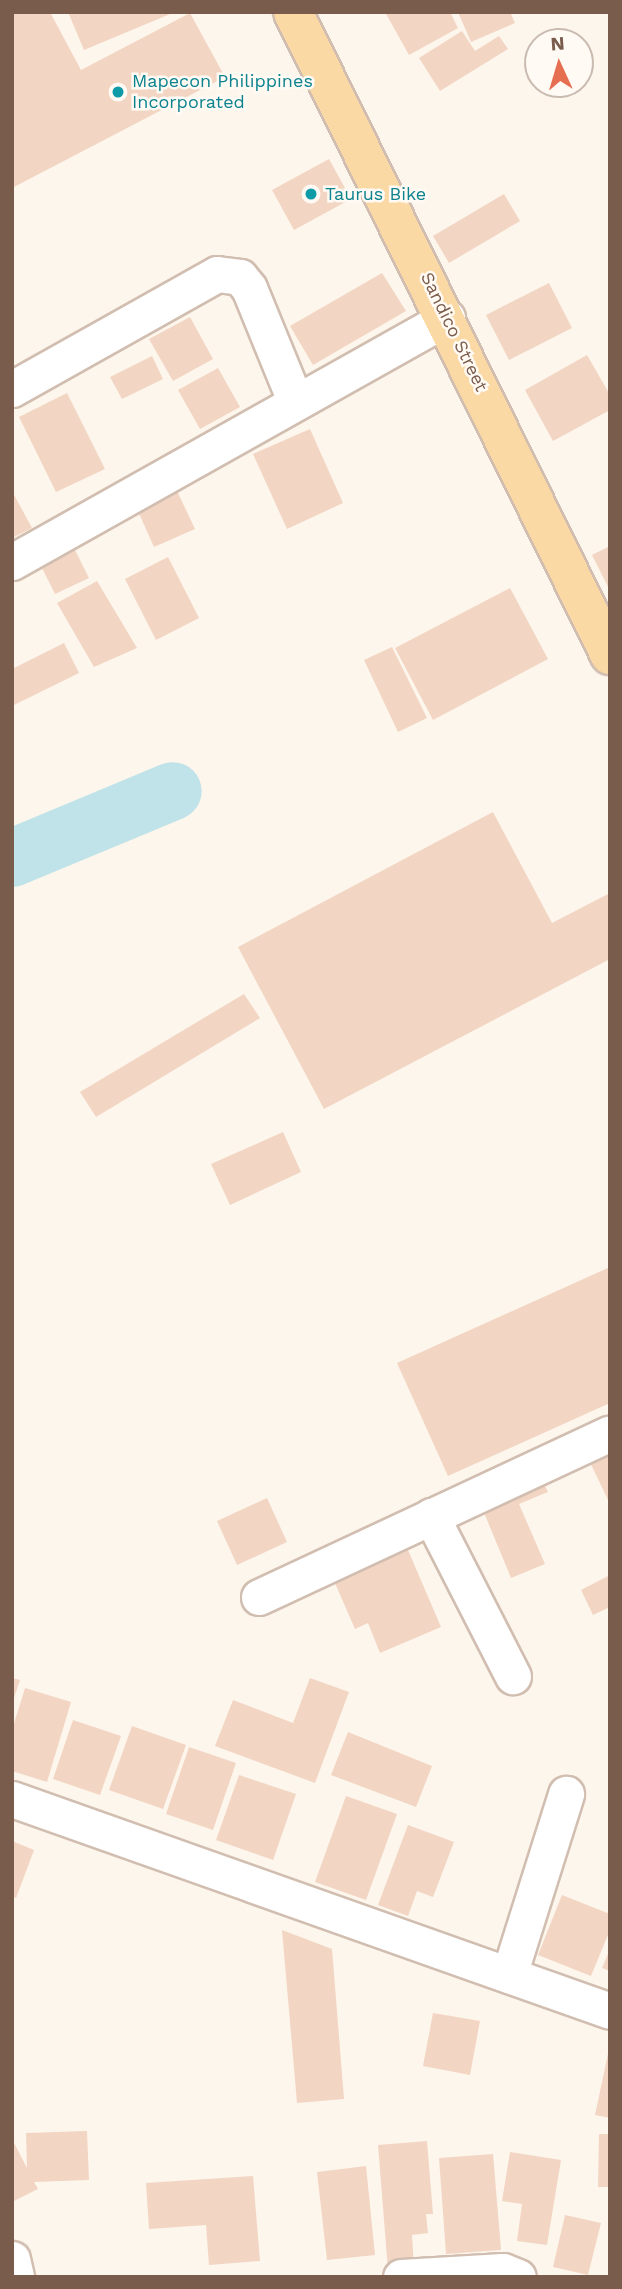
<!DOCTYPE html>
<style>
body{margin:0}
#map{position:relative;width:622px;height:2289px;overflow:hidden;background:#fdf6ec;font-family:"Work Sans",sans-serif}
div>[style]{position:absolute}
.river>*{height:58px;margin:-29px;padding:0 29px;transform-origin:29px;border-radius:29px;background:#bfe3e8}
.building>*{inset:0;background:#f3d5c3}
.roads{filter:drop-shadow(2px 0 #d1beb0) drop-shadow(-2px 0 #d1beb0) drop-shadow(0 2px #d1beb0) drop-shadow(0 -2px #d1beb0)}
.minor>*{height:35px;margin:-17.5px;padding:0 17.5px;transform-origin:17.5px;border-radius:17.5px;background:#fff}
.major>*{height:38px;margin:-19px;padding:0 19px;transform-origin:19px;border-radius:19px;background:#fbd9a5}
.dots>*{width:19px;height:19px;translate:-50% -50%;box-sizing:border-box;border:4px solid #fffaf3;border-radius:50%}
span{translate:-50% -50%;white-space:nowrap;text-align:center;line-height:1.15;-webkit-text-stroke:5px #fffaf3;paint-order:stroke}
.culture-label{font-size:18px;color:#0d838f}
.left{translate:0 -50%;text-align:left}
.street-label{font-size:18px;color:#7a5c4d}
.frame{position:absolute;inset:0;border:14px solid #7a5c4d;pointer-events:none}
.north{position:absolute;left:524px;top:28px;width:70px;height:70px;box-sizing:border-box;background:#fffaf3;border:2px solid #cabbb1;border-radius:50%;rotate:356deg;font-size:19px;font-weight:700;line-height:28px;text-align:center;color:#7a5c4d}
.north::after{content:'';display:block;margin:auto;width:24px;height:32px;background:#e76f51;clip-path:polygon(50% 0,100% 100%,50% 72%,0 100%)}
</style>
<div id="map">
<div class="river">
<i style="left:12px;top:858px;width:174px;rotate:-22.6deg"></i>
</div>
<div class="building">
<i style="clip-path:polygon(18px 12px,50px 12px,81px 70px,190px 13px,225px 77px,12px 188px,12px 15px)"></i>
<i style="clip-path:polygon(68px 12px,175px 12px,84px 50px)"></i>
<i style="clip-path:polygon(385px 12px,450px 12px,458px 28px,409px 55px)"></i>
<i style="clip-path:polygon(458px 12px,510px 12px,515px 23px,471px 42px)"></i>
<i style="clip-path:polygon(462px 31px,475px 51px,499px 36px,508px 49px,440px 91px,419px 58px)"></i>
<i style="clip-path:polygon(329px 159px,351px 199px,294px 230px,272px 190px)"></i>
<i style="clip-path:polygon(504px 194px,520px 221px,449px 263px,433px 236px)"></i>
<i style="clip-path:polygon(382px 273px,406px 311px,313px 365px,290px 326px)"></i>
<i style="clip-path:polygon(549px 283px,572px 328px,509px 360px,486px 315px)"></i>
<i style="clip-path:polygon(190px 317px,213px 359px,173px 381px,149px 339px)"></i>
<i style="clip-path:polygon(587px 355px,610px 395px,610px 410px,553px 441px,525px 390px)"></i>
<i style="clip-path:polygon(152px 356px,163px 379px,122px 399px,110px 377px)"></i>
<i style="clip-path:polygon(218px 368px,240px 407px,200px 429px,178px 390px)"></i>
<i style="clip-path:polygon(67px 393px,105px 469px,56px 492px,19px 417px)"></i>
<i style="clip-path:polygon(310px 429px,343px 503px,287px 529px,253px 454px)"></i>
<i style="clip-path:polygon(12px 491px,32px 528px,12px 538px)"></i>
<i style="clip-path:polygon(177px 491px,195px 529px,154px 547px,137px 509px)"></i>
<i style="clip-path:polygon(610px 546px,610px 591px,592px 555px)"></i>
<i style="clip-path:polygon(75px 550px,89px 578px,55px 594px,41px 566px)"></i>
<i style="clip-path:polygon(168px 557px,199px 618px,156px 640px,125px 579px)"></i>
<i style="clip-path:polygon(97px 581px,137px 648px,94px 667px,57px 603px)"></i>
<i style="clip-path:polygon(510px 588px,548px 659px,433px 720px,395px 648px)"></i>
<i style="clip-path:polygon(64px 643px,79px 673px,12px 706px,12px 669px)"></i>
<i style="clip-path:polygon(392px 647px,427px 718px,398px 732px,364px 660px)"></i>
<i style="clip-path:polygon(493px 812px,552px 923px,610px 893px,610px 959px,324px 1109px,238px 947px)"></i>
<i style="clip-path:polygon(244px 994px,260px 1018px,96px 1117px,80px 1092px)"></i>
<i style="clip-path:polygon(283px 1132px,301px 1172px,230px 1205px,211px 1164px)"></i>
<i style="clip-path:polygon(610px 1267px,610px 1403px,448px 1476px,397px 1363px)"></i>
<i style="clip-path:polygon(610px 1443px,610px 1504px,586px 1454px)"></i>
<i style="clip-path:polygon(541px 1477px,548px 1492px,519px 1504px,545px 1564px,511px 1578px,480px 1503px)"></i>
<i style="clip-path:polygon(267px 1498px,287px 1542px,237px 1565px,217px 1521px)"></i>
<i style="clip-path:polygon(405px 1543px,441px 1627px,380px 1653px,368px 1623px,355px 1629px,331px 1574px)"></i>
<i style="clip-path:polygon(610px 1575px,610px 1607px,593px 1615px,581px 1590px)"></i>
<i style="clip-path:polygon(12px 1678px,20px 1680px,13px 1701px,12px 1701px)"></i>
<i style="clip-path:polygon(310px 1678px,349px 1692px,315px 1783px,215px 1746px,233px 1700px,293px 1723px)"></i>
<i style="clip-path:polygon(25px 1688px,71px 1702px,47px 1782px,12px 1771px,12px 1730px)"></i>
<i style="clip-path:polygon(73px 1720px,121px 1736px,100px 1795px,53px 1779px)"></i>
<i style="clip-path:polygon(132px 1726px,186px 1745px,163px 1809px,109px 1790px)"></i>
<i style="clip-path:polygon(348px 1732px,432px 1766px,416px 1807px,331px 1775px)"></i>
<i style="clip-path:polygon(189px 1747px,236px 1763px,213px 1830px,166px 1814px)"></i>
<i style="clip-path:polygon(239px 1775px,296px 1794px,273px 1860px,216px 1840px)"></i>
<i style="clip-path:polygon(346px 1796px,397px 1814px,366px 1900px,315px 1882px)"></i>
<i style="clip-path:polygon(408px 1825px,454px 1842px,433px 1897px,417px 1891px,408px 1916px,378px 1905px)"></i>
<i style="clip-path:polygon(12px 1841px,34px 1850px,16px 1898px,12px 1896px)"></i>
<i style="clip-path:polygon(562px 1895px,610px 1914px,610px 1930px,591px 1976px,538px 1955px)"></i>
<i style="clip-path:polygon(282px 1930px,332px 1949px,344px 2099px,297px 2103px)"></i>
<i style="clip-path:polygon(610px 1949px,610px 1971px,602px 1968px)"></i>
<i style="clip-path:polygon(433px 2013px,480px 2021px,470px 2075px,423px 2066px)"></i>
<i style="clip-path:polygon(609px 2049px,610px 2049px,610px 2118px,595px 2115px)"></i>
<i style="clip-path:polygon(87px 2131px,89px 2180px,34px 2182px,38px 2189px,12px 2202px,12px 2139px,27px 2168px,26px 2133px)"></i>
<i style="clip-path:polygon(599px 2134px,610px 2134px,610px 2187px,598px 2187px)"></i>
<i style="clip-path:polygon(427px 2141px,433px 2214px,426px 2214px,428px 2233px,412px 2235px,414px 2268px,388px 2270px,378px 2145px)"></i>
<i style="clip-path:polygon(510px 2152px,561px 2160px,547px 2245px,517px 2241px,522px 2204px,502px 2201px)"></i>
<i style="clip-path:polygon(493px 2154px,501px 2250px,446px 2254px,439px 2158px)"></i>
<i style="clip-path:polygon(366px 2166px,375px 2255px,327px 2260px,317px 2172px)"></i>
<i style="clip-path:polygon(253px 2176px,260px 2261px,209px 2265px,206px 2225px,149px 2229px,146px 2183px)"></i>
<i style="clip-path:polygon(565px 2215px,601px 2223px,588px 2275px,553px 2267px)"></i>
</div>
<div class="roads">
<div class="minor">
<i style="left:12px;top:389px;width:235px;rotate:-29.3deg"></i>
<i style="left:217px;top:274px;width:23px;rotate:7deg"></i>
<i style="left:240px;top:277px;width:14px;rotate:51deg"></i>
<i style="left:249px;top:288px;width:122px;rotate:67.8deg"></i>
<i style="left:12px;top:562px;width:499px;rotate:-29.3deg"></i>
<i style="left:431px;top:1516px;width:180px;rotate:62.9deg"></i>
<i style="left:259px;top:1597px;width:387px;rotate:-25deg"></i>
<i style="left:12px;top:1799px;width:634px;rotate:19.52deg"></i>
<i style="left:509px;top:1975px;width:190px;rotate:-72.5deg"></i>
<i style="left:12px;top:2259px;width:18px;rotate:77deg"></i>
<i style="left:401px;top:2277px;width:102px;rotate:-3.4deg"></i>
<i style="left:503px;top:2271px;width:16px;rotate:22deg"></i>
</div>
<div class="major">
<i style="left:293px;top:12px;width:717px;rotate:63.76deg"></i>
</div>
</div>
<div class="dots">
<i style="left:118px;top:92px;background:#0f9aa8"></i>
<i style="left:311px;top:194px;background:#0f9aa8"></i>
</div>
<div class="culture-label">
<span class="left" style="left:132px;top:92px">Mapecon Philippines<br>Incorporated</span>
<span class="left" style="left:325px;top:194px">Taurus Bike</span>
</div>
<div class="street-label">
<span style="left:454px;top:332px;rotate:64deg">Sandico Street</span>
</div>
<div class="frame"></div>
<div class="north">N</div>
</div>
